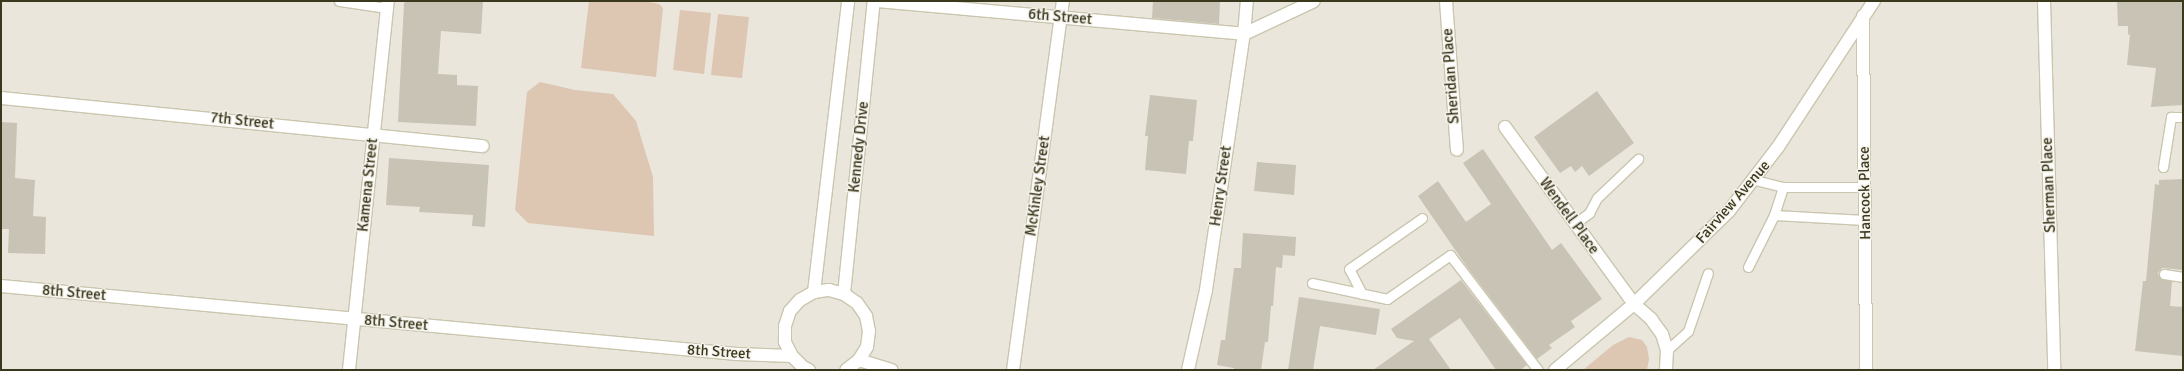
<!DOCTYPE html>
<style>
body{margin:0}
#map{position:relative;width:2184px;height:371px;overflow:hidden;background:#eae6dc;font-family:Signika,sans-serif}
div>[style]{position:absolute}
.green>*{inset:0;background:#ddc6b2}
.building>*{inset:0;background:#c8c3b4}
.roads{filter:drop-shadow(1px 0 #cac6ae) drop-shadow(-1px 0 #cac6ae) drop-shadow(0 1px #cac6ae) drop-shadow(0 -1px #cac6ae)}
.lane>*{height:9px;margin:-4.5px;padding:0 4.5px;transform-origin:4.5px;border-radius:4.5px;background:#fff}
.street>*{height:12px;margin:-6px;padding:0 6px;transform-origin:6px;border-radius:6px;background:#fff}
.secondary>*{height:12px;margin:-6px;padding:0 6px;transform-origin:6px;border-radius:6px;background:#fff}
span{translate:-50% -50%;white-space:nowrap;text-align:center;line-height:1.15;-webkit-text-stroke:3px #f6f3ec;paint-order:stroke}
.street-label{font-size:15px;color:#3a381d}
.frame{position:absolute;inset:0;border:2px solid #3a381d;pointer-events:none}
</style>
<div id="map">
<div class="green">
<i style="clip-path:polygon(589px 1px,645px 1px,659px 4px,663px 8px,656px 77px,581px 68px)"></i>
<i style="clip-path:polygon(680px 10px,711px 13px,704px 74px,673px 70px)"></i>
<i style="clip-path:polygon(718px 14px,749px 17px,742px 78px,711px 75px)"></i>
<i style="clip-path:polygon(540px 82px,575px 90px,613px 94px,636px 121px,653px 177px,654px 236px,528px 223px,515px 210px,527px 92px)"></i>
<i style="clip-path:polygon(1629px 337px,1642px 340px,1647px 347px,1649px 359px,1647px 370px,1583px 370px,1613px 345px)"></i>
</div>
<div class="building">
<i style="clip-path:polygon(407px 1px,483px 1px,481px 34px,441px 31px,438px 74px,457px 75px,457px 85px,478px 86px,476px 126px,398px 122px,404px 3px)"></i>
<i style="clip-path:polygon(1153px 1px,1220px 1px,1219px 24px,1152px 18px)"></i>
<i style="clip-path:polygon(2117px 1px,2183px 1px,2183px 105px,2151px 107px,2156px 68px,2127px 65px,2130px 34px,2128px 35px,2128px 26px,2118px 26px)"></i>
<i style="clip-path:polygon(1597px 91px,1634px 143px,1589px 176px,1582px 166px,1575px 172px,1571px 166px,1560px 173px,1534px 137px)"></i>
<i style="clip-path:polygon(1150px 95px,1197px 100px,1193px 141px,1189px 141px,1186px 174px,1145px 170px,1148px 136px,1145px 136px)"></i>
<i style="clip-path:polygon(1px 122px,17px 123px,15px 178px,35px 180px,33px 216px,46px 217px,45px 254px,8px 253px,9px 229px,1px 229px)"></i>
<i style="clip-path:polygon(1483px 149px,1552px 250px,1561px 243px,1602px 299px,1571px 321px,1575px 327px,1549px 345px,1552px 348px,1537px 359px,1467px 267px,1418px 196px,1438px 181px,1466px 222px,1491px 204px,1463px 163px)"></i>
<i style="clip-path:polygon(389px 158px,489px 165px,485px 227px,472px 226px,473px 215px,419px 212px,420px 207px,386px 205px)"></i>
<i style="clip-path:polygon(1257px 162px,1296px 165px,1294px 195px,1254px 191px)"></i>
<i style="clip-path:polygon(2183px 179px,2183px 270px,2162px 268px,2158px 273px,2161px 279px,2172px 281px,2170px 306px,2183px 307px,2183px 356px,2135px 351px,2143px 281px,2146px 281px,2155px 184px,2159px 185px,2159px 180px)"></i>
<i style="clip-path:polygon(1243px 233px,1296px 237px,1295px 256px,1283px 255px,1282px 268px,1276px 267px,1273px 306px,1271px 306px,1268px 342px,1265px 342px,1261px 370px,1234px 370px,1234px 368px,1217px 365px,1221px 340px,1225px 340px,1234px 268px,1241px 268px)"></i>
<i style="clip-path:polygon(1461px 280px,1527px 365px,1520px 370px,1496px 370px,1460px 318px,1429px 339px,1451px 370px,1373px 370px,1414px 341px,1397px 338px,1391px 329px)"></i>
<i style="clip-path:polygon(1299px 297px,1380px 309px,1376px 335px,1320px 326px,1313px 370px,1288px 370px)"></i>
</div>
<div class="roads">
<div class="lane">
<i style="left:339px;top:1px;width:49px;rotate:8.3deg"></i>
<i style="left:2163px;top:167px;width:51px;rotate:-80.9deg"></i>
<i style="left:2171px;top:117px;width:12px"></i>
<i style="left:1783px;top:187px;width:82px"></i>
<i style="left:1774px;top:215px;width:91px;rotate:3.1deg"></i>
<i style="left:1574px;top:224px;width:19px;rotate:-36deg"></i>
<i style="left:1589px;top:213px;width:17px;rotate:-62deg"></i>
<i style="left:1597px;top:198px;width:57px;rotate:-43.6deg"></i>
<i style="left:1748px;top:267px;width:58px;rotate:-63.4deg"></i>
<i style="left:1774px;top:215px;width:29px;rotate:-72deg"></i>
<i style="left:1783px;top:187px;width:30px;rotate:-166deg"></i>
<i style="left:2164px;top:274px;width:19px;rotate:9deg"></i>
<i style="left:1312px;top:283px;width:77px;rotate:12deg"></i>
<i style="left:1387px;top:299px;width:77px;rotate:-34.9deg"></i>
<i style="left:1450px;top:255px;width:145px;rotate:52.6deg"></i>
<i style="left:1362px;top:294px;width:28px;rotate:-117deg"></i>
<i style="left:1349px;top:269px;width:89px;rotate:-34.9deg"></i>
<i style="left:1667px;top:350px;width:28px;rotate:-42deg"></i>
<i style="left:1688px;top:331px;width:61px;rotate:-71deg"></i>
</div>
<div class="street">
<i style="left:877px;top:1px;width:368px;rotate:5.1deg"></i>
<i style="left:1244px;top:34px;width:77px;rotate:-25.2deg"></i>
<i style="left:1446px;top:1px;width:149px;rotate:85.8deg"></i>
<i style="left:2044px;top:1px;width:369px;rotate:88.4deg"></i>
<i style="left:1863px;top:16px;width:354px;rotate:89.5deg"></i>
<i style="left:1px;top:98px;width:484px;rotate:5.7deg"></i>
<i style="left:1505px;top:127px;width:219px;rotate:53.9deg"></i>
<i style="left:1px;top:286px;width:739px;rotate:5.28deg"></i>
<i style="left:737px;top:354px;width:55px;rotate:2.1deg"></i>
<i style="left:859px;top:360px;width:34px;rotate:17deg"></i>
<i style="left:349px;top:370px;width:371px;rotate:-84deg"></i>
<i style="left:1013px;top:370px;width:372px;rotate:-82.3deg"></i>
<i style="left:1188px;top:370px;width:82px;rotate:-77.3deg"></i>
<i style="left:1206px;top:290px;width:259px;rotate:-81.6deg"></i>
<i style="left:1244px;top:34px;width:33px;rotate:-85deg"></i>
</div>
<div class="secondary">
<i style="left:814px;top:292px;width:293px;rotate:-83.3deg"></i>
<i style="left:844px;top:294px;width:295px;rotate:-84.2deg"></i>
<i style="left:1634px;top:304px;width:23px;rotate:41deg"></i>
<i style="left:1651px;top:319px;width:19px;rotate:54deg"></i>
<i style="left:1662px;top:334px;width:17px;rotate:73deg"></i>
<i style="left:1667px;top:350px;width:20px;rotate:93deg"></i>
<i style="left:809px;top:370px;width:7px;rotate:-153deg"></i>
<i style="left:803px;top:367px;width:16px;rotate:-135deg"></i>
<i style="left:792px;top:356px;width:16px;rotate:-117deg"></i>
<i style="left:785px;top:342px;width:16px;rotate:-90deg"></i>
<i style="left:785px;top:326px;width:16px;rotate:-72deg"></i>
<i style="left:790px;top:311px;width:15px;rotate:-48deg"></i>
<i style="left:800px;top:300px;width:16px;rotate:-30deg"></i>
<i style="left:814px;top:292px;width:15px;rotate:-8deg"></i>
<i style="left:829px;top:290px;width:16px;rotate:15deg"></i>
<i style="left:844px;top:294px;width:16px;rotate:35deg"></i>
<i style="left:857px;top:303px;width:16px;rotate:55deg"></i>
<i style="left:866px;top:316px;width:15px;rotate:79deg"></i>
<i style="left:869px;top:331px;width:16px;rotate:97deg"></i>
<i style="left:867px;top:347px;width:15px;rotate:122deg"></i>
<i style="left:859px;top:360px;width:16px;rotate:142deg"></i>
<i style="left:1555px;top:370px;width:103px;rotate:-39.9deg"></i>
<i style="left:1634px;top:304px;width:133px;rotate:-44.4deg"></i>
<i style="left:1729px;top:211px;width:81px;rotate:-52.6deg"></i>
<i style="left:1778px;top:147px;width:175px;rotate:-56.7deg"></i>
</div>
</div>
<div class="street-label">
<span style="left:1060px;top:17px;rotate:5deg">6th Street</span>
<span style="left:1451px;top:76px;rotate:-94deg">Sheridan Place</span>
<span style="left:242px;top:121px;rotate:6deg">7th Street</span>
<span style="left:859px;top:147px;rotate:-84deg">Kennedy Drive</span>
<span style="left:368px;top:185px;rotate:-84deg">Kamena Street</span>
<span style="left:2049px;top:185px;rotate:-92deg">Sherman Place</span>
<span style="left:1038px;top:186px;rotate:-82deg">McKinley Street</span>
<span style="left:1221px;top:186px;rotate:-82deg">Henry Street</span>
<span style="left:1865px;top:193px;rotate:-91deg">Hancock Place</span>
<span style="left:1733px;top:202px;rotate:-49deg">Fairview Avenue</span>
<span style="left:1569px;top:216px;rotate:54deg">Wendell Place</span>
<span style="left:74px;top:293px;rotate:5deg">8th Street</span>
<span style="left:396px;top:323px;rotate:5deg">8th Street</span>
<span style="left:719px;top:352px;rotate:4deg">8th Street</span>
</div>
<div class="frame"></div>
</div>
